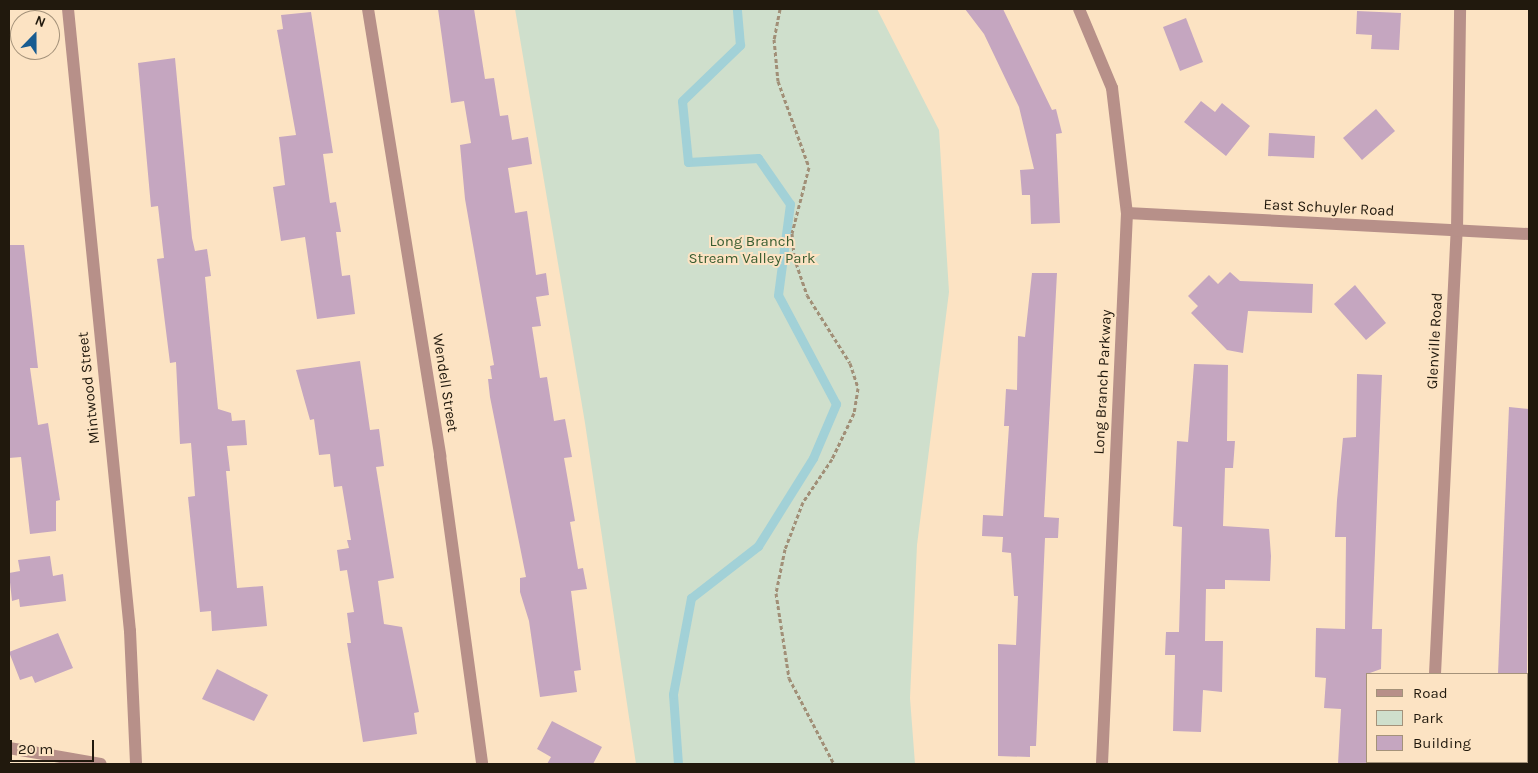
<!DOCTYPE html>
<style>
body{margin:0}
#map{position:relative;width:1538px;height:773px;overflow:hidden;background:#fce3c3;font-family:Karla,sans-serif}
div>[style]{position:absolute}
.green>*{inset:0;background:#cfdfcc}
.stream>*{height:9px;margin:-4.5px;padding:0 4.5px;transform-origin:4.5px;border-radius:4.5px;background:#a2d1d7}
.building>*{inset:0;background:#c5a6c0}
.path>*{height:3px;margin-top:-1.5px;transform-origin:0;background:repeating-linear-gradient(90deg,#a18f77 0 4px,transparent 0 6.5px)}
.minor>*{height:12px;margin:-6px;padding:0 6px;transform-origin:6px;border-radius:6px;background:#b79089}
span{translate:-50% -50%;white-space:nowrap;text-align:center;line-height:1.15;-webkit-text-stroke:4px #fce3c3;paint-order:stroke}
.street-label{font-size:15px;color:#21190d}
.park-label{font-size:15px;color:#395d31}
.frame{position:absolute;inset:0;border:10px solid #21190d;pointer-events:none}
.legend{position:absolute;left:1366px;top:673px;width:162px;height:90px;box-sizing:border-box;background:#fce3c3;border:1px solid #a4927a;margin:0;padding:6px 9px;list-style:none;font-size:15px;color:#21190d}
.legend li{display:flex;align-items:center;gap:10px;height:25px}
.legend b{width:25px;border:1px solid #a4927a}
.north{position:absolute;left:10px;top:10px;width:50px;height:50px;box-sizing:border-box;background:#fce3c3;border:1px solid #a4927a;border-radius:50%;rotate:22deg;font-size:14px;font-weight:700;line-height:20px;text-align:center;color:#21190d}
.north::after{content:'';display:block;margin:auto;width:18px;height:22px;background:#185c91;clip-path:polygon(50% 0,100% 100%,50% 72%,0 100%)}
.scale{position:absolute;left:10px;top:740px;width:84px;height:22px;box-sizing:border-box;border:2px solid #21190d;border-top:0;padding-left:6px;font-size:15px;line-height:18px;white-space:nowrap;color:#21190d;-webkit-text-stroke:4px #fce3c3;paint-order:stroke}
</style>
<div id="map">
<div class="green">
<i style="clip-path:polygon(515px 9px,877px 9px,939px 130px,949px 292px,917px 545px,910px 698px,915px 764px,636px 764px,585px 423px)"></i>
</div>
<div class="stream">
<i style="left:678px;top:764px;width:70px;rotate:-94.1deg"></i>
<i style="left:673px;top:694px;width:98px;rotate:-79.4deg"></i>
<i style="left:691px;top:598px;width:85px;rotate:-37.8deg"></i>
<i style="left:758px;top:546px;width:104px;rotate:-58deg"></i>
<i style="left:813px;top:458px;width:59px;rotate:-66.9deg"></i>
<i style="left:836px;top:404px;width:123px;rotate:-118deg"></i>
<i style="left:778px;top:295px;width:92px;rotate:-82.5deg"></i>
<i style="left:790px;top:204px;width:56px;rotate:-124.8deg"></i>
<i style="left:758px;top:158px;width:70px;rotate:176.7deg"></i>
<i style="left:688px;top:162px;width:61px;rotate:-95.6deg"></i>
<i style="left:682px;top:101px;width:81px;rotate:-44deg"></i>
<i style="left:740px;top:45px;width:36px;rotate:-95deg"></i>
</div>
<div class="building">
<i style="clip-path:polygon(438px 9px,474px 9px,485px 79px,494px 78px,500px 116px,508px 115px,512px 140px,528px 137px,532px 164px,508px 168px,515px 213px,527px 211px,536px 275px,546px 273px,549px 295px,536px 297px,541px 326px,532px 327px,540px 378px,547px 377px,554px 421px,565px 419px,572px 457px,564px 458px,575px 521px,570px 522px,578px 569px,583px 568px,587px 589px,571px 591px,581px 670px,574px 671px,577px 692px,540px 697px,529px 621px,520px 592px,520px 578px,526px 577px,490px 397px,488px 379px,492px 379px,490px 366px,494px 365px,465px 199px,460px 145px,471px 143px,464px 101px,451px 103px)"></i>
<i style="clip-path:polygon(965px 9px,1003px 9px,1052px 110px,1056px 109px,1062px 133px,1056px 134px,1060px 223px,1031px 224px,1030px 195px,1022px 195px,1020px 170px,1034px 169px,1019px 107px,984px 34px)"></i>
<i style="clip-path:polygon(1357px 11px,1401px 13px,1399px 50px,1371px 49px,1372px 35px,1356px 34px)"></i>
<i style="clip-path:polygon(311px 12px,333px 153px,323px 154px,330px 203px,336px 202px,341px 232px,336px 232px,342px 276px,350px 275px,355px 314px,317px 319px,305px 237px,281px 241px,273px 187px,285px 185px,279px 137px,296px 135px,277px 30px,283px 29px,281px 15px)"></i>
<i style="clip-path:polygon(1186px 18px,1203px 62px,1180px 71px,1163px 27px)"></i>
<i style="clip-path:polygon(175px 58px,192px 238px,195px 251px,207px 249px,211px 276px,205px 277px,218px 409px,231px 413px,232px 421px,245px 420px,247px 445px,227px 446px,230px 471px,226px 471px,237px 588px,263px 586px,267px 626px,212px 631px,211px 611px,200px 612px,188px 497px,195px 496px,191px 443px,180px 444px,176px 362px,170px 363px,157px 259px,164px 258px,158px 206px,151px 207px,138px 63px)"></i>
<i style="clip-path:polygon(1201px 101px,1215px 112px,1222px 103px,1250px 126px,1226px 156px,1184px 122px)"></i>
<i style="clip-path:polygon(1376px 109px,1395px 131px,1362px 160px,1343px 138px)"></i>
<i style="clip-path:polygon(1269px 133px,1315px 136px,1314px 158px,1268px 156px)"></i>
<i style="clip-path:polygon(9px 245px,24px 245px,38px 368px,30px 368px,38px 425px,48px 423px,60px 500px,56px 501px,56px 531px,30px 534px,21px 457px,9px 458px)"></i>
<i style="clip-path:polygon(1230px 272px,1240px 281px,1313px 284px,1312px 313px,1248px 311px,1243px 353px,1227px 350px,1191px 313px,1198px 306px,1188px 296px,1209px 275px,1218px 284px)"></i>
<i style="clip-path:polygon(1032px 273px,1057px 273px,1044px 517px,1059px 518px,1058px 538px,1045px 538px,1036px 746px,1030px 746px,1030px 757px,998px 756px,998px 644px,1016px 645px,1018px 596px,1014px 596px,1011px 553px,1002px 552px,1003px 537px,982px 536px,983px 515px,1003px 516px,1009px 426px,1004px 426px,1006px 389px,1017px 390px,1018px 336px,1025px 337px)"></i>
<i style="clip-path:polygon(1355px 285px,1386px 323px,1366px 340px,1334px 304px)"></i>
<i style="clip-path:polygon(360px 361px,370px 430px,379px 429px,384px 466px,376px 467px,394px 578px,378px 581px,384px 624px,402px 627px,419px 712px,414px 713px,417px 734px,363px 742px,347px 643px,351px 643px,347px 613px,354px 612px,347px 570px,340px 571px,337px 550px,349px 548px,347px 540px,351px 540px,342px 486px,334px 487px,330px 454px,319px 455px,314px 419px,310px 420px,296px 370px)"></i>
<i style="clip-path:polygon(1194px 364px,1228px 365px,1227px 441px,1235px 441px,1233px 468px,1225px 468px,1223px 526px,1269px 529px,1271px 556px,1270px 581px,1225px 580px,1225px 589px,1206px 589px,1205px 641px,1223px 641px,1222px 692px,1203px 690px,1201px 732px,1173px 731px,1175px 655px,1165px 655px,1166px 632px,1179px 632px,1182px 527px,1173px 526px,1177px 441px,1188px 442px)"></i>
<i style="clip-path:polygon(1357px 374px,1382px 375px,1372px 629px,1382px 629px,1381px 669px,1367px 674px,1367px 764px,1338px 764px,1341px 709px,1324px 708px,1326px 678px,1315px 677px,1316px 628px,1345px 629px,1346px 537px,1335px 537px,1337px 500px,1343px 438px,1356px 437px)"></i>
<i style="clip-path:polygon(1509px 407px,1529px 409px,1527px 674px,1498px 674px)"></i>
<i style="clip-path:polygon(50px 556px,53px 576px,63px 574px,66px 601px,20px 607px,19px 599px,12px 601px,9px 573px,20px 571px,18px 560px)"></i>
<i style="clip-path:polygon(58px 633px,73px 668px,35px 683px,32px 676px,20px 680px,9px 652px)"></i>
<i style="clip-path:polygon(217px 669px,268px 695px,254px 721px,202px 699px)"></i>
<i style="clip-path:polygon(552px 721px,602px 747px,593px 764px,547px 764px,551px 757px,537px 749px)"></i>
</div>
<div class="path">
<i style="left:780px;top:9px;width:31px;rotate:101deg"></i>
<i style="left:774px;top:39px;width:42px;rotate:84.6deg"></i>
<i style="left:778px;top:81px;width:91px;rotate:70.2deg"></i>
<i style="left:809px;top:167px;width:68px;rotate:104.4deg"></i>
<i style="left:792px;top:233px;width:24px;rotate:85deg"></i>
<i style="left:794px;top:257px;width:40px;rotate:71.1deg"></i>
<i style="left:807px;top:295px;width:80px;rotate:57.7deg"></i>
<i style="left:850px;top:363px;width:26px;rotate:72deg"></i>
<i style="left:858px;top:388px;width:25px;rotate:99deg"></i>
<i style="left:854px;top:413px;width:51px;rotate:115.6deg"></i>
<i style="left:832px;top:459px;width:52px;rotate:124deg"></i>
<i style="left:803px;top:502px;width:50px;rotate:111deg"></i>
<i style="left:785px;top:549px;width:45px;rotate:101.6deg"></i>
<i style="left:776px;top:593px;width:86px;rotate:81.3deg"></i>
<i style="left:789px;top:678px;width:97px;rotate:62.4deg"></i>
</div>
<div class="minor">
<i style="left:68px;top:9px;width:625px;rotate:84.31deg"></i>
<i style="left:130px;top:631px;width:133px;rotate:87.4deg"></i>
<i style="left:368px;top:9px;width:453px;rotate:80.8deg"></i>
<i style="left:440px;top:456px;width:311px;rotate:82.2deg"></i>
<i style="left:1079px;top:9px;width:86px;rotate:67.3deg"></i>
<i style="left:1112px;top:88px;width:126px;rotate:83.2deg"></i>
<i style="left:1127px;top:213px;width:552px;rotate:92.6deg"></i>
<i style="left:1127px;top:213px;width:403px;rotate:3deg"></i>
<i style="left:1435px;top:674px;width:444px;rotate:-87.2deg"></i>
<i style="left:1457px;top:231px;width:222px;rotate:-89.2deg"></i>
<i style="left:9px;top:748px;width:93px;rotate:9.9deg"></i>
<i style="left:1430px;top:764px;width:2px;rotate:-90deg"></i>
</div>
<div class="street-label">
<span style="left:1329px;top:208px;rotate:3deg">East Schuyler Road</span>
<span style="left:1435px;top:341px;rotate:-87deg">Glenville Road</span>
<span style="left:1103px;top:382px;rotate:-87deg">Long Branch Parkway</span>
<span style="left:445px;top:383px;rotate:81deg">Wendell Street</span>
<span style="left:89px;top:388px;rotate:-96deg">Mintwood Street</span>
</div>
<div class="park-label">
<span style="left:752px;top:250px">Long Branch<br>Stream Valley Park</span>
</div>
<div class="frame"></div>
<ul class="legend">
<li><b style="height:6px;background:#b79089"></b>Road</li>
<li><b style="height:14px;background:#cfdfcc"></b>Park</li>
<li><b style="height:14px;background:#c5a6c0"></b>Building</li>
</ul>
<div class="north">N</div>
<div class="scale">20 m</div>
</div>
